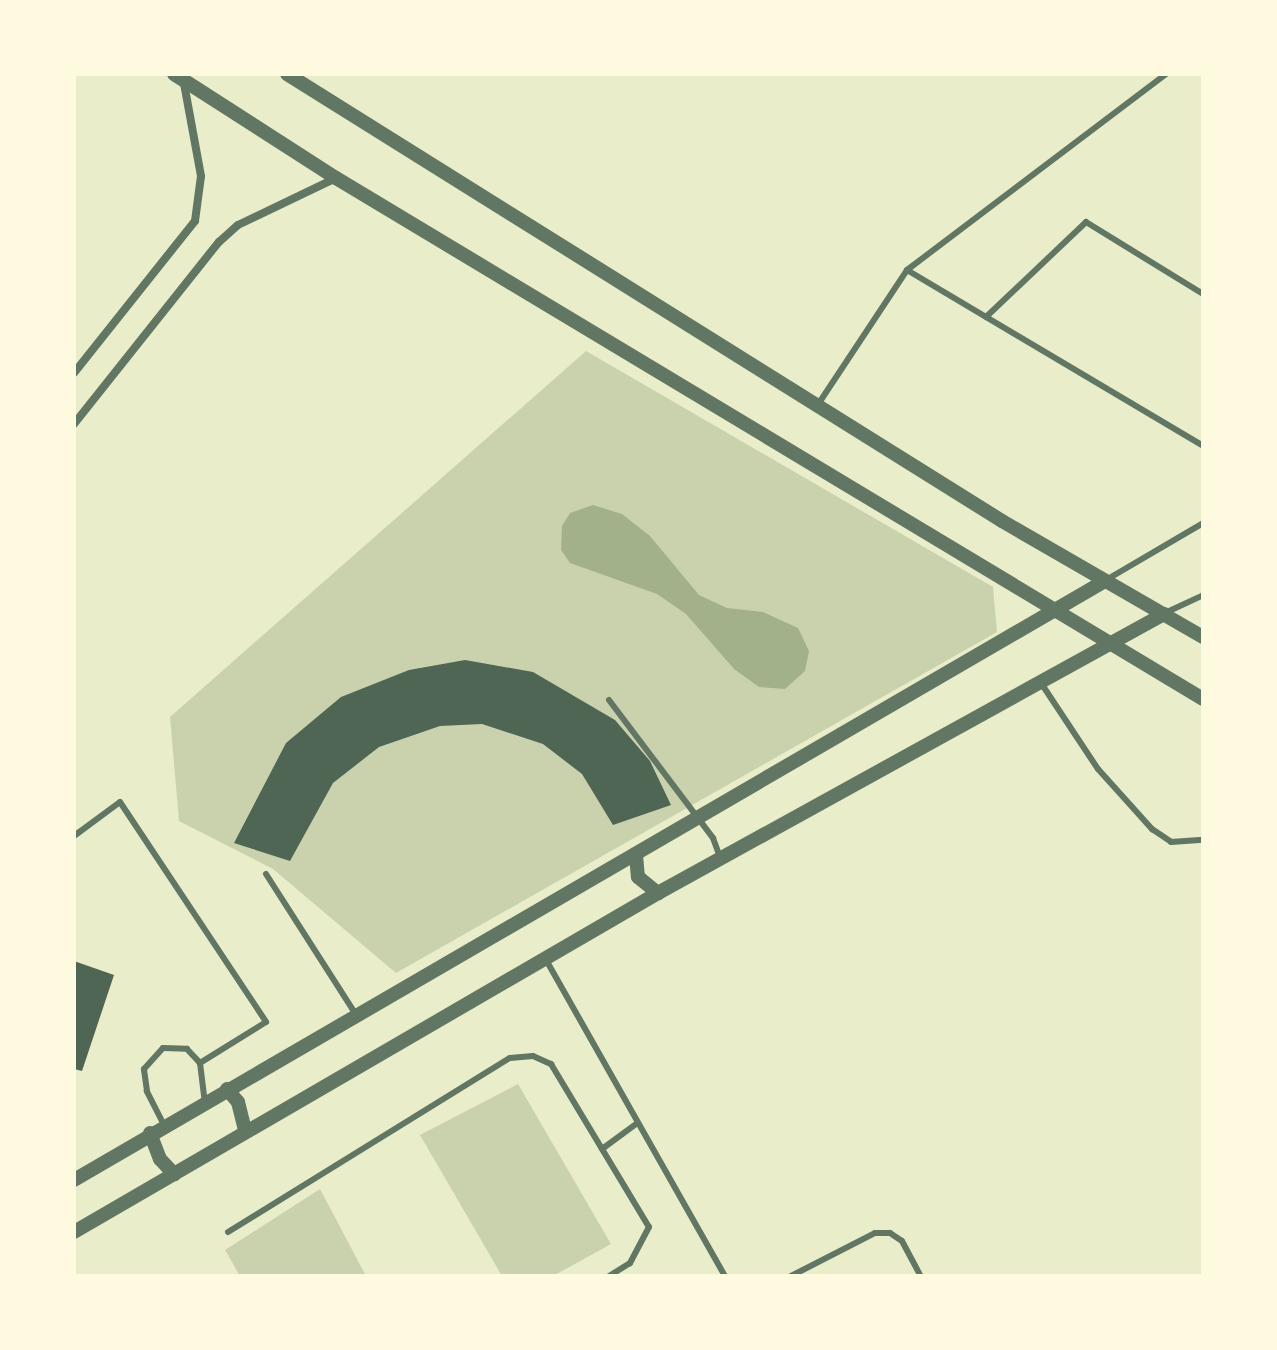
<!DOCTYPE html>
<style>
body{margin:0}
#map{position:relative;width:1277px;height:1350px;overflow:hidden;background:#e9edc9;font-family:Arial,sans-serif}
div>[style]{position:absolute}
.green>*{inset:0;background:#cad2ad}
.water>*{inset:0;background:#a3b18a}
.building>*{inset:0;background:#4f6655}
.service>*{height:6px;margin:-3px;padding:0 3px;transform-origin:3px;border-radius:3px;background:#617663}
.minor>*{height:8px;margin:-4px;padding:0 4px;transform-origin:4px;border-radius:4px;background:#617663}
.tertiary>*{height:14px;margin:-7px;padding:0 7px;transform-origin:7px;border-radius:7px;background:#617663}
span{translate:-50% -50%;white-space:nowrap;text-align:center;line-height:1.15;-webkit-text-stroke:6px #fefae0;paint-order:stroke}
.frame{position:absolute;inset:0;border:76px solid #fefae0;pointer-events:none}
</style>
<div id="map">
<div class="green">
<i style="clip-path:polygon(586px 351px,993px 587px,997px 632px,396px 973px,273px 869px,179px 821px,170px 717px)"></i>
<i style="clip-path:polygon(518px 1084px,611px 1244px,553px 1276px,502px 1276px,420px 1135px)"></i>
<i style="clip-path:polygon(320px 1189px,366px 1276px,240px 1276px,225px 1250px)"></i>
</div>
<div class="water">
<i style="clip-path:polygon(593px 505px,622px 514px,650px 536px,699px 595px,727px 608px,763px 612px,798px 628px,809px 651px,805px 671px,785px 689px,759px 687px,734px 669px,686px 614px,657px 594px,570px 563px,561px 550px,562px 526px,570px 513px)"></i>
</div>
<div class="building">
<i style="clip-path:polygon(465px 660px,533px 672px,615px 720px,650px 761px,671px 805px,613px 825px,582px 774px,543px 744px,482px 724px,440px 726px,379px 747px,333px 783px,290px 861px,234px 843px,286px 743px,341px 697px,409px 670px)"></i>
<i style="clip-path:polygon(74px 961px,114px 975px,82px 1071px,74px 1069px)"></i>
</div>
<div class="service">
<i style="left:907px;top:270px;width:344px;rotate:30.7deg"></i>
<i style="left:986px;top:317px;width:138px;rotate:-43.5deg"></i>
<i style="left:1086px;top:222px;width:137px;rotate:31.6deg"></i>
<i style="left:817px;top:406px;width:163px;rotate:-56.5deg"></i>
<i style="left:907px;top:270px;width:325px;rotate:-37.1deg"></i>
<i style="left:1106px;top:580px;width:113px;rotate:-30.4deg"></i>
<i style="left:1167px;top:612px;width:40px;rotate:-25deg"></i>
<i style="left:1041px;top:683px;width:103px;rotate:56.5deg"></i>
<i style="left:1098px;top:769px;width:81px;rotate:48deg"></i>
<i style="left:1152px;top:829px;width:23px;rotate:34deg"></i>
<i style="left:1171px;top:842px;width:32px;rotate:-4deg"></i>
<i style="left:609px;top:700px;width:173px;rotate:53deg"></i>
<i style="left:713px;top:838px;width:20px;rotate:70deg"></i>
<i style="left:74px;top:836px;width:57px;rotate:-36.5deg"></i>
<i style="left:120px;top:802px;width:264px;rotate:56.4deg"></i>
<i style="left:266px;top:1022px;width:78px;rotate:148.2deg"></i>
<i style="left:266px;top:874px;width:167px;rotate:57.4deg"></i>
<i style="left:545px;top:958px;width:365px;rotate:60.5deg"></i>
<i style="left:164px;top:1125px;width:38px;rotate:-117deg"></i>
<i style="left:147px;top:1091px;width:22px;rotate:-98deg"></i>
<i style="left:144px;top:1069px;width:28px;rotate:-48deg"></i>
<i style="left:163px;top:1048px;width:24px;rotate:2deg"></i>
<i style="left:187px;top:1049px;width:19px;rotate:47deg"></i>
<i style="left:200px;top:1063px;width:38px;rotate:83deg"></i>
<i style="left:602px;top:1149px;width:42px;rotate:-36.3deg"></i>
<i style="left:228px;top:1232px;width:331px;rotate:-31.7deg"></i>
<i style="left:510px;top:1058px;width:23px;rotate:-5deg"></i>
<i style="left:533px;top:1056px;width:20px;rotate:24deg"></i>
<i style="left:551px;top:1064px;width:190px;rotate:59deg"></i>
<i style="left:649px;top:1227px;width:41px;rotate:117.8deg"></i>
<i style="left:630px;top:1263px;width:25px;rotate:148deg"></i>
<i style="left:791px;top:1276px;width:94px;rotate:-27.1deg"></i>
<i style="left:875px;top:1233px;width:15px"></i>
<i style="left:890px;top:1233px;width:14px;rotate:34deg"></i>
<i style="left:902px;top:1241px;width:40px;rotate:62deg"></i>
</div>
<div class="minor">
<i style="left:74px;top:373px;width:194px;rotate:-51.5deg"></i>
<i style="left:195px;top:221px;width:45px;rotate:-82.4deg"></i>
<i style="left:201px;top:176px;width:95px;rotate:-100.4deg"></i>
<i style="left:74px;top:424px;width:233px;rotate:-51.5deg"></i>
<i style="left:219px;top:242px;width:25px;rotate:-42deg"></i>
<i style="left:238px;top:225px;width:109px;rotate:-25.6deg"></i>
</div>
<div class="tertiary">
<i style="left:174px;top:74px;width:193px;rotate:32.7deg"></i>
<i style="left:336px;top:178px;width:1011px;rotate:31deg"></i>
<i style="left:287px;top:74px;width:843px;rotate:32.01deg"></i>
<i style="left:1002px;top:521px;width:232px;rotate:30deg"></i>
<i style="left:636px;top:855px;width:22px;rotate:85deg"></i>
<i style="left:638px;top:877px;width:26px;rotate:39deg"></i>
<i style="left:227px;top:1089px;width:17px;rotate:50deg"></i>
<i style="left:238px;top:1102px;width:30px;rotate:76deg"></i>
<i style="left:150px;top:1133px;width:28px;rotate:69deg"></i>
<i style="left:160px;top:1159px;width:21px;rotate:47deg"></i>
<i style="left:74px;top:1180px;width:1192px;rotate:-30.16deg"></i>
<i style="left:74px;top:1232px;width:675px;rotate:-30.13deg"></i>
<i style="left:658px;top:893px;width:578px;rotate:-28.87deg"></i>
</div>
<div class="frame"></div>
</div>
